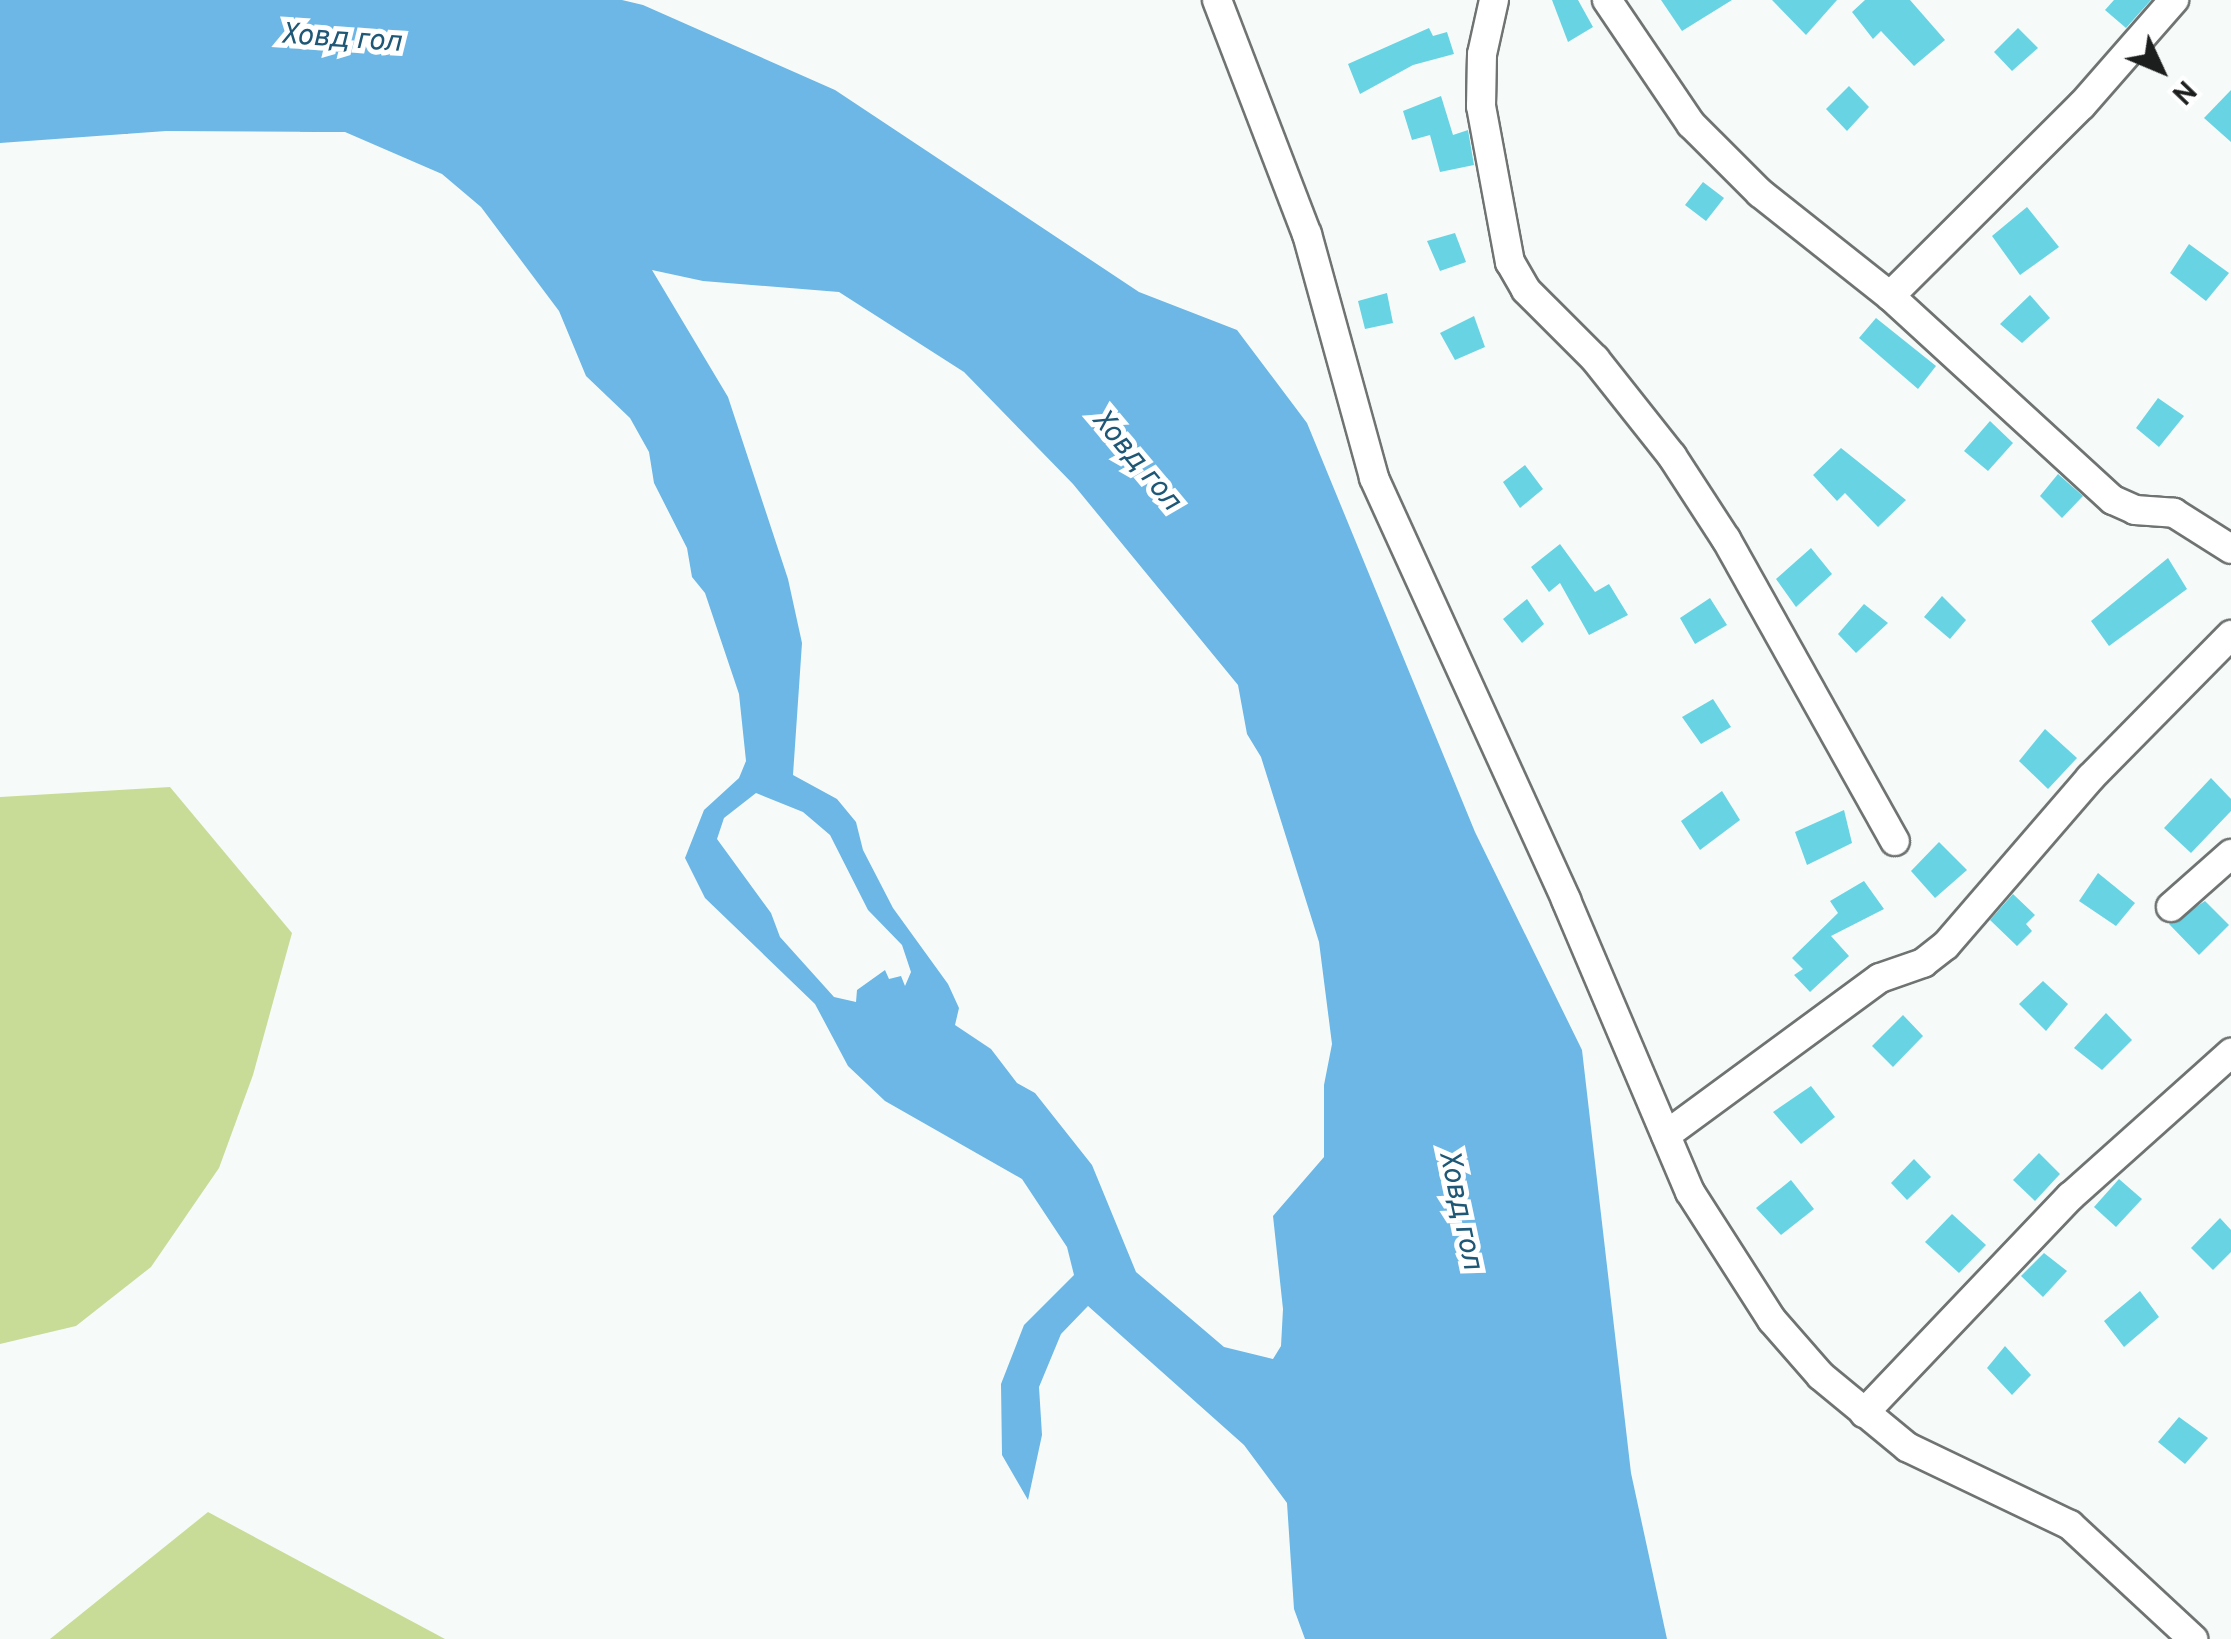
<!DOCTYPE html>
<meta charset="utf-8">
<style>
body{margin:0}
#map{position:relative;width:2231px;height:1639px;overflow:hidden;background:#f6fbf9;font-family:Overpass,sans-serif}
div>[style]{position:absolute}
.green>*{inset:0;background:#c8dc98}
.water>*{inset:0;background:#6cb7e5}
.building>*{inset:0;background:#68d3e3}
.roads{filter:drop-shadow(2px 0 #6f7372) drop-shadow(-2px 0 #6f7372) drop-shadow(0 2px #6f7372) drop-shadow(0 -2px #6f7372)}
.minor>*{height:28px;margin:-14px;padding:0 14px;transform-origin:14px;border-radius:14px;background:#fff}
span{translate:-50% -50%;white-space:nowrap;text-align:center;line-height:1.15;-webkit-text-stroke:10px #fff;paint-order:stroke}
.water-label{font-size:30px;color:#1f5877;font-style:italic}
.north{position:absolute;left:2111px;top:20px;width:100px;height:100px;-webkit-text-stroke:8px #fff;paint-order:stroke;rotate:134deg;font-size:28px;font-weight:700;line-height:40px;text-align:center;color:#1c1e1d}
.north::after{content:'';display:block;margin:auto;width:35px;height:45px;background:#1c1e1d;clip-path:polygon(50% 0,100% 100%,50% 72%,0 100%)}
</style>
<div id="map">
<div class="green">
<i style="clip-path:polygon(170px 787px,292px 933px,253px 1075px,219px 1168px,151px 1267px,76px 1326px,0 1344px,0 797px)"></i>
<i style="clip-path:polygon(208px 1512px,445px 1639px,50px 1639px)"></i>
</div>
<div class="water">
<i style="clip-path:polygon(evenodd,0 0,622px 0,643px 5px,835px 90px,1139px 292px,1237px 330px,1307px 423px,1475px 832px,1582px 1050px,1631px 1473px,1667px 1639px,1305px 1639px,1294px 1609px,1287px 1503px,1244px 1445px,1088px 1306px,1061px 1334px,1039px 1387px,1042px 1435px,1028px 1500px,1002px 1455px,1001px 1384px,1024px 1325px,1074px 1275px,1067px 1247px,1022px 1179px,885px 1101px,848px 1066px,815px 1004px,705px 898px,685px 858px,704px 810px,739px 778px,746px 761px,739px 694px,705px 593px,692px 577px,687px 548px,654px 483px,649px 452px,630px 418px,586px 376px,559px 311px,481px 207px,442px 174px,345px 132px,166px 131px,0 143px,0 0,652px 270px,703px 281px,839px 292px,964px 372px,1073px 484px,1238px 685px,1247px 734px,1261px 757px,1319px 942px,1332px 1044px,1324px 1085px,1324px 1157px,1273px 1216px,1283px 1309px,1281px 1346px,1273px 1359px,1224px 1347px,1136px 1272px,1092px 1165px,1035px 1093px,1017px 1083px,991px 1049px,955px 1025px,959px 1008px,948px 984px,893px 908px,863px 850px,856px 822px,837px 799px,793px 775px,802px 643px,788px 579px,728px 397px,652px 270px,0 0,756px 793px,803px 812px,830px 835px,868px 910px,902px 945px,911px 972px,905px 986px,901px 976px,889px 979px,885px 970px,857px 990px,856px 1002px,834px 997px,780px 937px,771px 913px,717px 839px,724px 818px,756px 793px)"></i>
</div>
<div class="building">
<i style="clip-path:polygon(1552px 0,1578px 0,1593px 27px,1568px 42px)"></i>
<i style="clip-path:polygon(1661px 0,1732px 0,1682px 31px)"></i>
<i style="clip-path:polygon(1772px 0,1837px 0,1806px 35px)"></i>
<i style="clip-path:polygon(1865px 0,1910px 0,1945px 40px,1914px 66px,1881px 31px,1873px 39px,1852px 12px)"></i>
<i style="clip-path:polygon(2114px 0,2151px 0,2126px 28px,2105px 10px)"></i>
<i style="clip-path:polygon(1429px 28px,1433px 36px,1447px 32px,1454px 54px,1413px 65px,1360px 94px,1348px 64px)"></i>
<i style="clip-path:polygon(2018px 28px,2038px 48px,2012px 71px,1994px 52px)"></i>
<i style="clip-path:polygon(1849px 86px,1869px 107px,1847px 131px,1826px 109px)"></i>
<i style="clip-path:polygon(2231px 90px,2231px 142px,2204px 118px)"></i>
<i style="clip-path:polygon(1441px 96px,1453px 135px,1468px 130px,1474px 165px,1440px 172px,1430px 135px,1412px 140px,1403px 111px)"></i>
<i style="clip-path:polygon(1703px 182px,1724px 198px,1706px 221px,1685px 205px)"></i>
<i style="clip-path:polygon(2027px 207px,2059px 247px,2020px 275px,1992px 236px)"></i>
<i style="clip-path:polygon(1455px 233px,1466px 262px,1440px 271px,1427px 241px)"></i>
<i style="clip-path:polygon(2189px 244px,2229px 273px,2206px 301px,2170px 273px)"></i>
<i style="clip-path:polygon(1387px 293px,1393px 323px,1365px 329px,1358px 301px)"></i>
<i style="clip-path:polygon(2030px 295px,2050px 318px,2022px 343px,2000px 324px)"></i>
<i style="clip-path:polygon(1474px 316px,1485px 347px,1455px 360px,1440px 333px)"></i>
<i style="clip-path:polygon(1876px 318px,1936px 366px,1918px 389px,1859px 338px)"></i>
<i style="clip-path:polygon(2158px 398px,2184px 416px,2159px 447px,2136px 428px)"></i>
<i style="clip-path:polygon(1990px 421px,2013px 443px,1988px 471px,1964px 451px)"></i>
<i style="clip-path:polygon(1841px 448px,1906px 500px,1878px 527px,1845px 493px,1837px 501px,1813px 475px)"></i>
<i style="clip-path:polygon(1525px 465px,1543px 489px,1520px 508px,1503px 482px)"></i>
<i style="clip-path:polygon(2058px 474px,2083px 496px,2062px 518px,2040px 496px)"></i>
<i style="clip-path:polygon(1560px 544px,1595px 592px,1609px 584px,1628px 615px,1589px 635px,1560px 583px,1549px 592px,1531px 567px)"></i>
<i style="clip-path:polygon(1811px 548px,1832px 574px,1796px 607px,1776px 579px)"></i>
<i style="clip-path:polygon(2168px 558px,2187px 589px,2109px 646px,2091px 621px)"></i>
<i style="clip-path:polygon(1942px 596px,1966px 620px,1950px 639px,1924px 617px)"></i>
<i style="clip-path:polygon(1710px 598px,1727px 625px,1695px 644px,1680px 618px)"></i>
<i style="clip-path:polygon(1527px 599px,1544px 624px,1522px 643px,1503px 619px)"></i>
<i style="clip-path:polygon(1864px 604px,1888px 623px,1856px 653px,1838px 634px)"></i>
<i style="clip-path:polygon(1713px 699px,1731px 727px,1701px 744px,1682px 717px)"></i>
<i style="clip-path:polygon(2045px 729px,2077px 758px,2048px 789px,2019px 761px)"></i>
<i style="clip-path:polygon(2211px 778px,2231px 799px,2231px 811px,2191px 853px,2164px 828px)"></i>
<i style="clip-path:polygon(1722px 791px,1740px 820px,1700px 850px,1681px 821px)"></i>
<i style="clip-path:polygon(1844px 810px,1852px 843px,1807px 865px,1795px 832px)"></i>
<i style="clip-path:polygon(1939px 842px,1967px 870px,1935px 898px,1911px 871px)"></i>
<i style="clip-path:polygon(2098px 873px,2135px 903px,2116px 926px,2079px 901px)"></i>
<i style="clip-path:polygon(1864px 881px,1884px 909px,1831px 936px,1849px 956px,1810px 992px,1794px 975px,1803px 969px,1792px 958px,1838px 913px,1830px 901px)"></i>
<i style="clip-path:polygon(2013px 894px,2035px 915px,2026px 924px,2032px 931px,2017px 946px,1990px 920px)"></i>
<i style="clip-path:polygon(2205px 901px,2229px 925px,2199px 955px,2169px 924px)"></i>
<i style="clip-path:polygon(2043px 981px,2068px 1004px,2046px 1031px,2019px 1004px)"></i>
<i style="clip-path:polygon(2106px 1013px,2132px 1040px,2102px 1070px,2074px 1048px)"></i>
<i style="clip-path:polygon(1903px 1015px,1923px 1036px,1893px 1067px,1872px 1046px)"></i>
<i style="clip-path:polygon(1811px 1086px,1835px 1117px,1801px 1144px,1773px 1112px)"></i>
<i style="clip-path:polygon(2039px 1153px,2060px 1174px,2035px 1201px,2013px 1180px)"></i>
<i style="clip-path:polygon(1914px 1159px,1931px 1177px,1907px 1200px,1891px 1183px)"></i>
<i style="clip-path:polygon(2119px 1179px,2142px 1199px,2116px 1227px,2094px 1207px)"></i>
<i style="clip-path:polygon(1791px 1180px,1814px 1209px,1781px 1235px,1756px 1208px)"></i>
<i style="clip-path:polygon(1952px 1214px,1986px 1245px,1959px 1273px,1925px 1242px)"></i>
<i style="clip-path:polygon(2220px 1218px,2231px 1230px,2231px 1252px,2213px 1270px,2191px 1248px)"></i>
<i style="clip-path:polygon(2044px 1253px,2067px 1271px,2043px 1297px,2021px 1276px)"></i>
<i style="clip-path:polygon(2140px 1291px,2159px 1317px,2124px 1347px,2104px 1321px)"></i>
<i style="clip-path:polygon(2005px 1346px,2031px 1375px,2012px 1395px,1987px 1368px)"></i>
<i style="clip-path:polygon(2179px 1417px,2208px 1438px,2185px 1464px,2158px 1442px)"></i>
</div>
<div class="roads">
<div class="minor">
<i style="left:1217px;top:0;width:251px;rotate:69deg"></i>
<i style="left:1307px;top:234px;width:253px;rotate:74.6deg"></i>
<i style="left:1374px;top:478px;width:464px;rotate:65.5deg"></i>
<i style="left:1566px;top:900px;width:317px;rotate:67deg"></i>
<i style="left:1690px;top:1192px;width:152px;rotate:57.4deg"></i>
<i style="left:1772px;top:1320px;width:74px;rotate:48.8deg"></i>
<i style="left:1821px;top:1376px;width:112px;rotate:39.5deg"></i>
<i style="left:1907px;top:1447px;width:181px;rotate:25.6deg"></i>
<i style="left:2070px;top:1525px;width:168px;rotate:42.8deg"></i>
<i style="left:1494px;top:0;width:55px;rotate:102.5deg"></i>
<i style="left:1482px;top:54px;width:52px;rotate:91.1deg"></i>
<i style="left:1481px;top:106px;width:159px;rotate:79.5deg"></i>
<i style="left:1510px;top:262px;width:32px;rotate:60deg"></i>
<i style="left:1526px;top:290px;width:98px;rotate:45deg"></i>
<i style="left:1595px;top:359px;width:124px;rotate:51.6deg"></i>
<i style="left:1672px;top:456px;width:99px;rotate:57deg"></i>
<i style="left:1726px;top:539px;width:346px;rotate:60.8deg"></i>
<i style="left:1607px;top:0;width:150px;rotate:55.9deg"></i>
<i style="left:1691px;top:124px;width:98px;rotate:45deg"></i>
<i style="left:1760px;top:193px;width:166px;rotate:38.4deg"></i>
<i style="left:1890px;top:296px;width:302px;rotate:42.5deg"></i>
<i style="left:2113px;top:500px;width:24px;rotate:24deg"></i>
<i style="left:2135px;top:510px;width:39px;rotate:4deg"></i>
<i style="left:2174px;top:513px;width:67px;rotate:32.3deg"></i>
<i style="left:1890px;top:296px;width:271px;rotate:-44.9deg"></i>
<i style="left:2082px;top:105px;width:140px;rotate:-48.8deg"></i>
<i style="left:2171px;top:907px;width:80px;rotate:-41.5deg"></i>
<i style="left:1666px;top:1135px;width:265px;rotate:-36.3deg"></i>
<i style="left:1880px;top:978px;width:46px;rotate:-19.2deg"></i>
<i style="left:1923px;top:963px;width:29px;rotate:-38deg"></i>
<i style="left:1946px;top:945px;width:221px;rotate:-49.2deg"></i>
<i style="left:2090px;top:778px;width:201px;rotate:-45.4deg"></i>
<i style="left:1864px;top:1413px;width:300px;rotate:-46.4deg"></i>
<i style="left:2071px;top:1196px;width:215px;rotate:-41.8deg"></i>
</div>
</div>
<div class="water-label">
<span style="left:341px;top:40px;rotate:4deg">Ховд гол</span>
<span style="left:1135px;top:461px;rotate:50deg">Ховд гол</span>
<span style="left:1459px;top:1210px;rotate:78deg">Ховд гол</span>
</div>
<div class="north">N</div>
</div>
